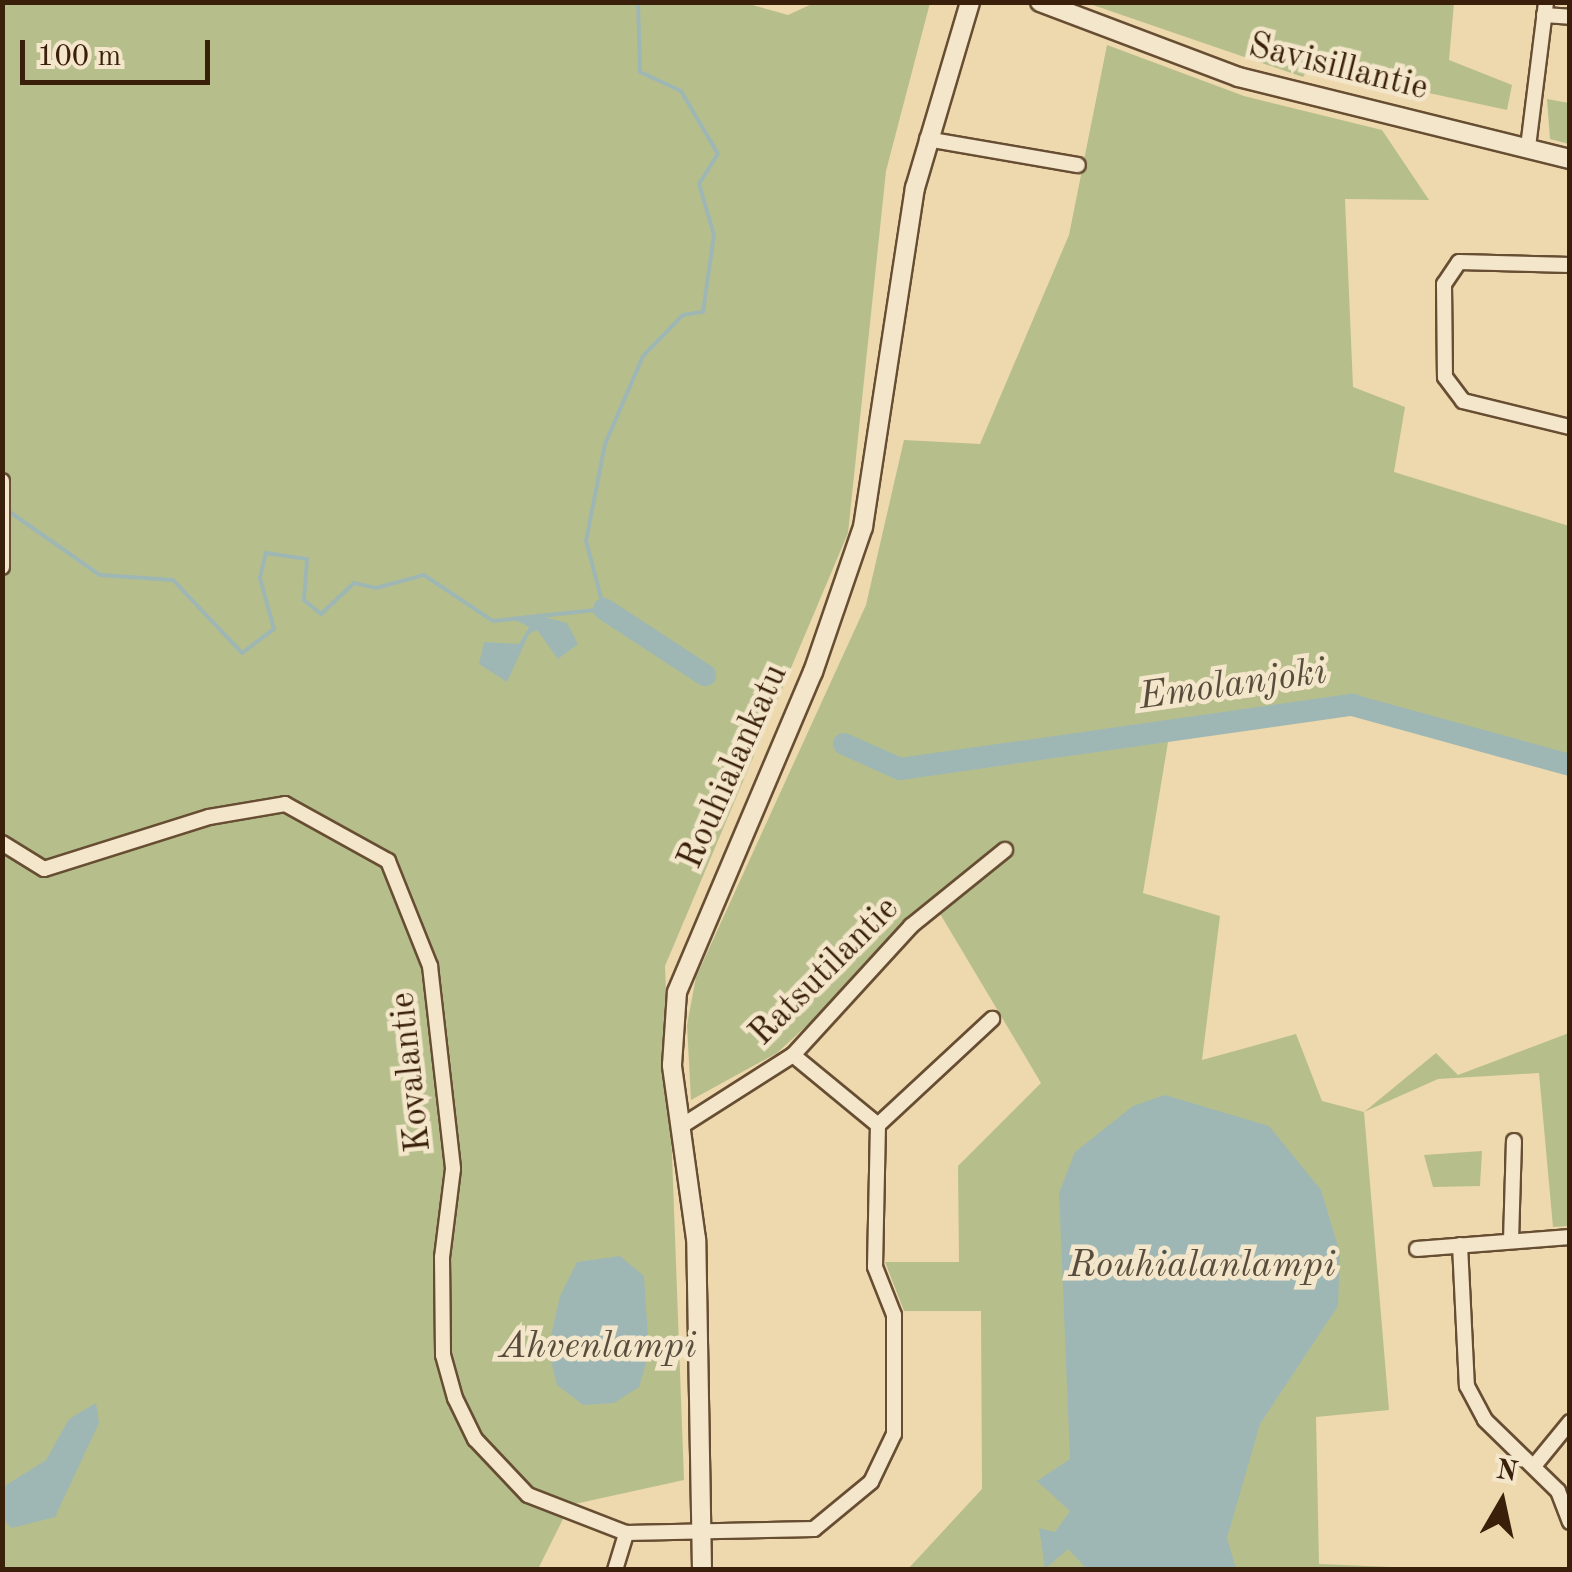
<!DOCTYPE html>
<style>
body{margin:0}
#map{position:relative;width:1572px;height:1572px;overflow:hidden;background:#eed8ad;font-family:"Old Standard TT",serif}
div>[style]{position:absolute}
.green>*{inset:0;background:#b6bf8b}
.water>*{inset:0;background:#9eb7b5}
.stream>*{height:4px;margin:-2px;padding:0 2px;transform-origin:2px;border-radius:2px;background:#9eb7b5}
.river>*{height:22px;margin:-11px;padding:0 11px;transform-origin:11px;border-radius:11px;background:#9eb7b5}
.roads{filter:drop-shadow(2px 0 #674e33) drop-shadow(-2px 0 #674e33) drop-shadow(0 2px #674e33) drop-shadow(0 -2px #674e33)}
.street>*{height:14px;margin:-7px;padding:0 7px;transform-origin:7px;border-radius:7px;background:#f4e6ca}
.secondary>*{height:18px;margin:-9px;padding:0 9px;transform-origin:9px;border-radius:9px;background:#f4e6ca}
span{translate:-50% -50%;white-space:nowrap;text-align:center;line-height:1.15;-webkit-text-stroke:9px #f4e6ca;paint-order:stroke}
.street-label{font-size:35px;color:#3a200a}
.water-label{font-size:38px;color:#584d3d;font-style:italic}
.frame{position:absolute;inset:0;border:5px solid #3a200a;pointer-events:none}
.north{position:absolute;left:1452px;top:1452px;width:100px;height:100px;-webkit-text-stroke:8px #f4e6ca;paint-order:stroke;rotate:9deg;font-size:28px;font-weight:700;line-height:40px;text-align:center;color:#3a200a}
.north::after{content:'';display:block;margin:auto;width:35px;height:45px;background:#3a200a;clip-path:polygon(50% 0,100% 100%,50% 72%,0 100%)}
.scale{position:absolute;left:20px;top:40px;width:190px;height:45px;box-sizing:border-box;border:5px solid #3a200a;border-top:0;padding-left:12px;font-size:30px;line-height:35px;white-space:nowrap;color:#3a200a;-webkit-text-stroke:8px #f4e6ca;paint-order:stroke}
</style>
<div id="map">
<div class="green">
<i style="clip-path:polygon(742px 2px,788px 15px,814px 3px,930px 3px,886px 171px,848px 533px,665px 966px,684px 1480px,570px 1505px,538px 1569px,3px 1569px,3px 3px)"></i>
<i style="clip-path:polygon(1087px 3px,1454px 3px,1449px 60px,1512px 85px,1507px 110px,1309px 67px,1303px 77px)"></i>
<i style="clip-path:polygon(1107px 45px,1244px 96px,1382px 130px,1429px 200px,1345px 199px,1353px 387px,1405px 407px,1394px 472px,1569px 526px,1569px 765px,1352px 705px,1170px 730px,1143px 893px,1220px 916px,1202px 1060px,1296px 1034px,1322px 1101px,1364px 1112px,1436px 1053px,1458px 1075px,1569px 1033px,1569px 1226px,1553px 1227px,1539px 1073px,1438px 1079px,1364px 1112px,1389px 1410px,1316px 1417px,1319px 1564px,1439px 1569px,908px 1569px,982px 1489px,981px 1311px,904px 1311px,885px 1262px,959px 1262px,958px 1166px,1041px 1083px,936px 907px,777px 1053px,691px 1100px,687px 1025px,696px 977px,866px 605px,904px 440px,980px 444px,1069px 235px)"></i>
<i style="clip-path:polygon(1547px 99px,1569px 103px,1569px 144px,1550px 139px)"></i>
<i style="clip-path:polygon(1482px 1151px,1480px 1186px,1433px 1187px,1424px 1155px)"></i>
</div>
<div class="water">
<i style="clip-path:polygon(541px 616px,567px 623px,578px 644px,558px 659px,537px 630px,529px 634px,507px 682px,479px 664px,484px 642px,519px 644px,529px 627px,513px 619px)"></i>
<i style="clip-path:polygon(1165px 1095px,1269px 1126px,1321px 1190px,1340px 1253px,1338px 1306px,1260px 1424px,1227px 1538px,1236px 1569px,1087px 1569px,1068px 1549px,1045px 1569px,1039px 1528px,1055px 1532px,1070px 1511px,1037px 1481px,1070px 1459px,1059px 1193px,1075px 1152px,1133px 1106px)"></i>
<i style="clip-path:polygon(620px 1256px,644px 1276px,649px 1353px,639px 1387px,614px 1403px,583px 1405px,557px 1385px,548px 1349px,560px 1296px,577px 1262px)"></i>
<i style="clip-path:polygon(96px 1403px,99px 1423px,55px 1517px,12px 1528px,3px 1520px,3px 1487px,46px 1460px,69px 1419px)"></i>
</div>
<div class="stream">
<i style="left:7px;top:510px;width:113px;rotate:35deg"></i>
<i style="left:100px;top:575px;width:73px;rotate:3.9deg"></i>
<i style="left:173px;top:580px;width:100px;rotate:46.6deg"></i>
<i style="left:242px;top:653px;width:40px;rotate:-37deg"></i>
<i style="left:274px;top:629px;width:53px;rotate:-105.4deg"></i>
<i style="left:260px;top:578px;width:26px;rotate:-77deg"></i>
<i style="left:266px;top:553px;width:41px;rotate:8.3deg"></i>
<i style="left:307px;top:559px;width:41px;rotate:94.2deg"></i>
<i style="left:304px;top:600px;width:22px;rotate:39deg"></i>
<i style="left:321px;top:614px;width:45px;rotate:-43.2deg"></i>
<i style="left:354px;top:583px;width:23px;rotate:13deg"></i>
<i style="left:376px;top:588px;width:50px;rotate:-15.2deg"></i>
<i style="left:424px;top:575px;width:83px;rotate:33.7deg"></i>
<i style="left:493px;top:621px;width:112px;rotate:-6.2deg"></i>
<i style="left:604px;top:609px;width:70px;rotate:-104.8deg"></i>
<i style="left:586px;top:541px;width:99px;rotate:-78.9deg"></i>
<i style="left:605px;top:444px;width:96px;rotate:-66.6deg"></i>
<i style="left:643px;top:356px;width:57px;rotate:-45.7deg"></i>
<i style="left:683px;top:315px;width:20px;rotate:-9deg"></i>
<i style="left:703px;top:312px;width:78px;rotate:-81.9deg"></i>
<i style="left:714px;top:235px;width:53px;rotate:-106.4deg"></i>
<i style="left:699px;top:184px;width:36px;rotate:-58deg"></i>
<i style="left:718px;top:154px;width:73px;rotate:-120.4deg"></i>
<i style="left:681px;top:91px;width:45px;rotate:-155.1deg"></i>
<i style="left:640px;top:72px;width:70px;rotate:-91.6deg"></i>
</div>
<div class="river">
<i style="left:604px;top:609px;width:121px;rotate:33.2deg"></i>
<i style="left:844px;top:744px;width:61px;rotate:24.1deg"></i>
<i style="left:900px;top:769px;width:457px;rotate:-8.1deg"></i>
<i style="left:1352px;top:705px;width:226px;rotate:15.4deg"></i>
</div>
<div class="roads">
<div class="street">
<i style="left:1544px;top:15px;width:26px;rotate:4deg"></i>
<i style="left:927px;top:139px;width:153px;rotate:9.8deg"></i>
<i style="left:1528px;top:147px;width:146px;rotate:-82.9deg"></i>
<i style="left:1570px;top:265px;width:111px;rotate:-178.5deg"></i>
<i style="left:1459px;top:262px;width:27px;rotate:124deg"></i>
<i style="left:1444px;top:284px;width:93px;rotate:89.4deg"></i>
<i style="left:1445px;top:377px;width:30px;rotate:53deg"></i>
<i style="left:1463px;top:401px;width:110px;rotate:13.7deg"></i>
<i style="left:2px;top:481px;width:86px;rotate:90deg"></i>
<i style="left:2px;top:843px;width:49px;rotate:31.8deg"></i>
<i style="left:44px;top:869px;width:173px;rotate:-17.5deg"></i>
<i style="left:209px;top:817px;width:77px;rotate:-9.7deg"></i>
<i style="left:285px;top:804px;width:118px;rotate:29deg"></i>
<i style="left:388px;top:861px;width:113px;rotate:68.2deg"></i>
<i style="left:430px;top:966px;width:204px;rotate:83.5deg"></i>
<i style="left:453px;top:1169px;width:89px;rotate:97.1deg"></i>
<i style="left:442px;top:1257px;width:98px;rotate:89.4deg"></i>
<i style="left:443px;top:1355px;width:45px;rotate:74.4deg"></i>
<i style="left:455px;top:1398px;width:46px;rotate:64deg"></i>
<i style="left:475px;top:1439px;width:77px;rotate:46.6deg"></i>
<i style="left:528px;top:1495px;width:105px;rotate:21.2deg"></i>
<i style="left:626px;top:1533px;width:188px;rotate:-1.2deg"></i>
<i style="left:814px;top:1529px;width:74px;rotate:-39.5deg"></i>
<i style="left:871px;top:1482px;width:53px;rotate:-64.4deg"></i>
<i style="left:894px;top:1434px;width:119px;rotate:-90deg"></i>
<i style="left:894px;top:1315px;width:52px;rotate:-111.6deg"></i>
<i style="left:875px;top:1267px;width:142px;rotate:-88.8deg"></i>
<i style="left:878px;top:1125px;width:110px;rotate:-140.5deg"></i>
<i style="left:878px;top:1125px;width:156px;rotate:-42.9deg"></i>
<i style="left:680px;top:1127px;width:134px;rotate:-32.5deg"></i>
<i style="left:793px;top:1055px;width:175px;rotate:-47.5deg"></i>
<i style="left:911px;top:926px;width:121px;rotate:-39deg"></i>
<i style="left:1511px;top:1241px;width:100px;rotate:-88.3deg"></i>
<i style="left:1460px;top:1245px;width:141px;rotate:87.2deg"></i>
<i style="left:1467px;top:1386px;width:38px;rotate:62deg"></i>
<i style="left:1485px;top:1420px;width:102px;rotate:44.2deg"></i>
<i style="left:1558px;top:1491px;width:33px;rotate:69deg"></i>
<i style="left:1417px;top:1249px;width:153px;rotate:-4.5deg"></i>
<i style="left:1534px;top:1466px;width:57px;rotate:-50.7deg"></i>
<i style="left:615px;top:1570px;width:39px;rotate:-73deg"></i>
</div>
<div class="secondary">
<i style="left:1040px;top:2px;width:212px;rotate:20.7deg"></i>
<i style="left:1238px;top:77px;width:342px;rotate:13.9deg"></i>
<i style="left:702px;top:1570px;width:331px;rotate:-91deg"></i>
<i style="left:696px;top:1239px;width:176px;rotate:-97.9deg"></i>
<i style="left:672px;top:1065px;width:73px;rotate:-86.1deg"></i>
<i style="left:677px;top:992px;width:348px;rotate:-67deg"></i>
<i style="left:813px;top:672px;width:153px;rotate:-71deg"></i>
<i style="left:863px;top:527px;width:343px;rotate:-81.3deg"></i>
<i style="left:915px;top:188px;width:194px;rotate:-73.5deg"></i>
</div>
</div>
<div class="street-label">
<span style="left:1338px;top:68px;rotate:14deg">Savisillantie</span>
<span style="left:734px;top:767px;rotate:-66deg">Rouhialankatu</span>
<span style="left:825px;top:972px;rotate:-45deg">Ratsutilantie</span>
<span style="left:412px;top:1072px;rotate:-96deg">Kovalantie</span>
</div>
<div class="water-label">
<span style="left:1233px;top:686px;rotate:-8deg">Emolanjoki</span>
<span style="left:1202px;top:1267px">Rouhialanlampi</span>
<span style="left:598px;top:1348px">Ahvenlampi</span>
</div>
<div class="frame"></div>
<div class="north">N</div>
<div class="scale">100 m</div>
</div>
